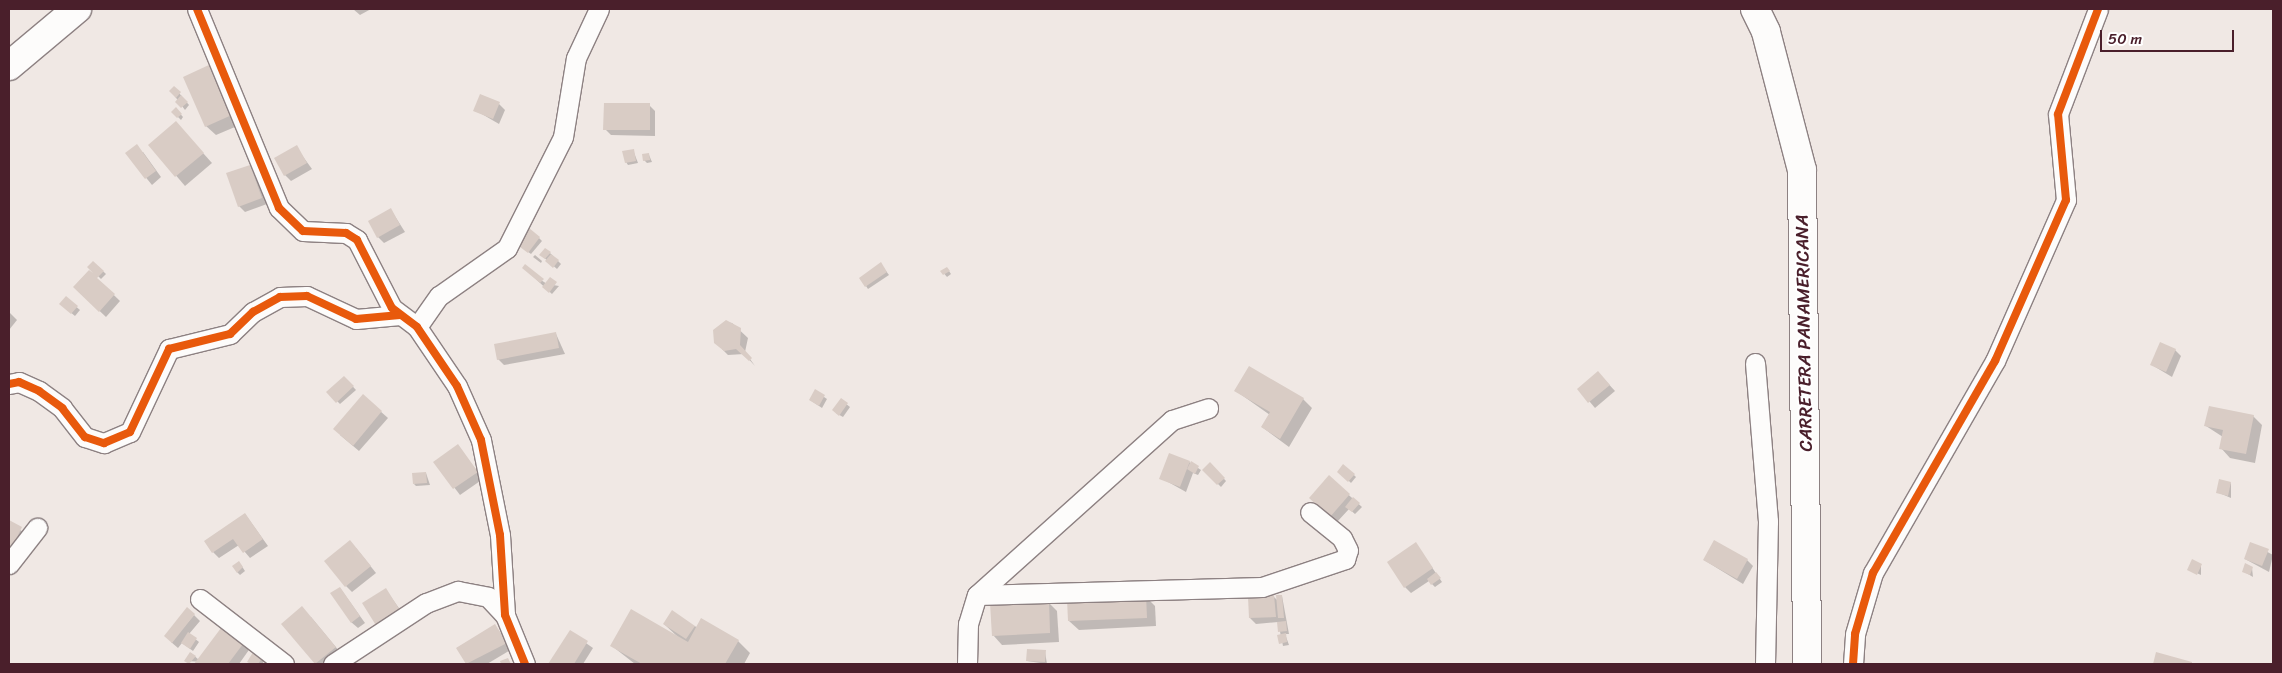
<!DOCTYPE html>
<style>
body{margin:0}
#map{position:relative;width:2282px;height:673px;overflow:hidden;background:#f0e8e4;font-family:Sriracha,sans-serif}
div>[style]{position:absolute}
.shadow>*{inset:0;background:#0003}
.building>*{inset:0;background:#d9ccc5}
.roads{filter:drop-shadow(1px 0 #8d8182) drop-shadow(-1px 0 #8d8182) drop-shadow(0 1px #8d8182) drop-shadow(0 -1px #8d8182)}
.street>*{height:19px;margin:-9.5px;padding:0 9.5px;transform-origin:9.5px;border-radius:9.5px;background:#fdfcfb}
.highway>*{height:28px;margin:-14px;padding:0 14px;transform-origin:14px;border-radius:14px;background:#fdfcfb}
.cycleway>*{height:8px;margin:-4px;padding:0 4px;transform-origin:4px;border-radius:4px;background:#e8590c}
span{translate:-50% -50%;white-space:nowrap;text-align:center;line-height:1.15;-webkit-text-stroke:4px #fff;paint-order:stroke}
.street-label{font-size:18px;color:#4a1f2b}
.frame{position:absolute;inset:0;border:10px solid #4a1f2b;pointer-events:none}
.scale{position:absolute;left:2100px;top:30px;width:134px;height:22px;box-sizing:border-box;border:2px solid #4a1f2b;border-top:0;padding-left:6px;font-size:15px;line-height:18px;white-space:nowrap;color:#4a1f2b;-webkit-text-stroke:4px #fff;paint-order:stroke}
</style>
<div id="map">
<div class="shadow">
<i style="clip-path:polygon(353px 9px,371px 9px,360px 15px)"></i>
<i style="clip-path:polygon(185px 78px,242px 124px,216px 135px,206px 126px)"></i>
<i style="clip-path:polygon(174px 87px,189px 105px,185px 110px,171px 91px)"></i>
<i style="clip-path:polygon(499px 104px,505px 110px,499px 124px,475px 110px)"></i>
<i style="clip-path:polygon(649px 105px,655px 111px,655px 136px,611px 135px,605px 129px)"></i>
<i style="clip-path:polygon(176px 109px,183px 117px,181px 120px,173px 112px)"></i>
<i style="clip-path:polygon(176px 123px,212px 163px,185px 186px,150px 145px)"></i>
<i style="clip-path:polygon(296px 147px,312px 169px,291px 181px,285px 175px)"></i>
<i style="clip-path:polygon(633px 150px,638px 163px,628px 165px,626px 162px)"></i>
<i style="clip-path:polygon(143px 152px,161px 177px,152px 185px,126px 153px)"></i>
<i style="clip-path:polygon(649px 155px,652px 162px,647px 163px,644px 160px)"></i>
<i style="clip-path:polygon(250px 166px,267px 204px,245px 212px,239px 206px)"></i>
<i style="clip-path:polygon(391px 210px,405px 232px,384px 243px,378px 237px)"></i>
<i style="clip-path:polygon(539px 238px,542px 241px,531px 254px,520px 246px)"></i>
<i style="clip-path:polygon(550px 253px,561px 264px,557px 269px,541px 255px)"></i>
<i style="clip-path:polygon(535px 255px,542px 261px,541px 263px,533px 257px)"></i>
<i style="clip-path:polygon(94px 263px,106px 274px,101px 279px,89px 267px)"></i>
<i style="clip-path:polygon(883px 267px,889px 275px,868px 289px,866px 286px)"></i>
<i style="clip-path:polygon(526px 270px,547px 284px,559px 286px,552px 294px)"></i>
<i style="clip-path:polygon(89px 271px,120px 301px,106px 317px,74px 287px)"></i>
<i style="clip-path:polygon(942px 271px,949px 271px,951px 274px,947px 277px)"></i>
<i style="clip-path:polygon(66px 298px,80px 310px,75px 316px,64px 307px)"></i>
<i style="clip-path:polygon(9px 312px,17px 320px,9px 330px)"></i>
<i style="clip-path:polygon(724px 322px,732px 323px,748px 338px,745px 352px,755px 366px,744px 354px,728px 355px,722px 349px)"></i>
<i style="clip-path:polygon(556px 334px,565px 354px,504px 365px,498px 359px)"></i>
<i style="clip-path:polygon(2175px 350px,2181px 356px,2172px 377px,2152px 365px)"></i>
<i style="clip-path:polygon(344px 377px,356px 390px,340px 404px,328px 392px)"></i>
<i style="clip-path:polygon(1604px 379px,1615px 391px,1595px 408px,1579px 389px)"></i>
<i style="clip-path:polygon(815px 391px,827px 399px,822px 408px,810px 400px)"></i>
<i style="clip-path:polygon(1236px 391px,1303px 399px,1312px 408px,1289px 447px,1262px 427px,1270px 415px)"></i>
<i style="clip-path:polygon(363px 396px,388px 418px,359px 451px,340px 435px)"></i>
<i style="clip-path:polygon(841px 400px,850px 407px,843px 417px,836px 413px)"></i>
<i style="clip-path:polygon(2253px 416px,2262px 425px,2255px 463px,2230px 458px,2221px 448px,2223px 437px,2206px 426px)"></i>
<i style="clip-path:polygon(458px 446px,483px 479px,460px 495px,435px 462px)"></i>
<i style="clip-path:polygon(1189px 462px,1201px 470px,1198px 475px,1193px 473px,1186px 492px,1161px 478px)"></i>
<i style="clip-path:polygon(1210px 464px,1226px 481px,1221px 487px,1204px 470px)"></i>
<i style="clip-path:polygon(1344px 466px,1356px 477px,1351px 483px,1339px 471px)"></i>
<i style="clip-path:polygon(426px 473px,430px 485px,416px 486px,414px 484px)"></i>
<i style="clip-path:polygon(1329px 477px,1362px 507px,1355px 514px,1349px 509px,1337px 522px,1317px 504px)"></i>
<i style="clip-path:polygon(2231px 483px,2231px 498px,2217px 492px)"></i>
<i style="clip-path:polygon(245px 514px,268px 546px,250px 558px,239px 545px,219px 558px,213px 552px)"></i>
<i style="clip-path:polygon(9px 522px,30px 537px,9px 567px)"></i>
<i style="clip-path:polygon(2251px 543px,2273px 555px,2269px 572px,2245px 559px)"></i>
<i style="clip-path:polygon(1416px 544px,1442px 582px,1435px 587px,1429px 581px,1411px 593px,1405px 587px)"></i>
<i style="clip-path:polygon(356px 548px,376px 573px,352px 592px,346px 586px)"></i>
<i style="clip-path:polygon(1704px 560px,1747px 560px,1753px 566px,1743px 584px)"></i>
<i style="clip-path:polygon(241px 565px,245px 571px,240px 575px,237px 572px)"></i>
<i style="clip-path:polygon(2201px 565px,2201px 575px,2190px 570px)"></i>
<i style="clip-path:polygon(2252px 568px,2253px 577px,2243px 571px)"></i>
<i style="clip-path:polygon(340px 588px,365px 623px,358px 628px,351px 622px)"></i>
<i style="clip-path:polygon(386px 590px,406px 618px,384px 632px)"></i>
<i style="clip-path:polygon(1145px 596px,1155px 606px,1156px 626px,1079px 630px,1069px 621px)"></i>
<i style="clip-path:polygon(1282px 596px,1289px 634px,1285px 634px,1289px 645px,1283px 646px,1278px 622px,1256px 624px,1250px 618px,1274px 597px,1278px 601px)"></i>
<i style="clip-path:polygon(1048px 602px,1057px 611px,1059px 642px,1002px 645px,993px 635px)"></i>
<i style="clip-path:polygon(194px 615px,200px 621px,189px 634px,199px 642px,193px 651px,182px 643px,178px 648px,171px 642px)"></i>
<i style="clip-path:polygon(311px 617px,344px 657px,335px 664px,316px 664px,282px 624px)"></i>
<i style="clip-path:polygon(664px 624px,694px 626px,738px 641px,750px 653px,744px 664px,635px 664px,612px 646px,679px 638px)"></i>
<i style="clip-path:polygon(224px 625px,251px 647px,239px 664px,186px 661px,191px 653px,199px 660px)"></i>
<i style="clip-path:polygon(495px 626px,512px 649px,487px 664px,467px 664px,457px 648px)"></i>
<i style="clip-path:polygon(570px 632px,593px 648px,583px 664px,550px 664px)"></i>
<i style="clip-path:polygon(1045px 652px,1047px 664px,1027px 661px)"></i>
<i style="clip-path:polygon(264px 656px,263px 664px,249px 661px)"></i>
</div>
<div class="building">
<i style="clip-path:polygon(211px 64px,234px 114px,205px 127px,183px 77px)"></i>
<i style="clip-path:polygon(174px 86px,181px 92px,176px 98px,169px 91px)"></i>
<i style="clip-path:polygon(480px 94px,500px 102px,493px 119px,473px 111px)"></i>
<i style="clip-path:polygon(181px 95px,188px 102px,181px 108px,175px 102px)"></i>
<i style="clip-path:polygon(604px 103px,650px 103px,650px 130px,603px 130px)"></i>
<i style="clip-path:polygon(176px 107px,182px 114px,177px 118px,171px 112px)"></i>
<i style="clip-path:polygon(176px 121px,204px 153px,175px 177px,148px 145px)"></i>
<i style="clip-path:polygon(137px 144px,156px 171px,145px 179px,125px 153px)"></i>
<i style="clip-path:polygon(297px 145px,307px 163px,284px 176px,274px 158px)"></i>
<i style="clip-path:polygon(634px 149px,636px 161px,625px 163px,622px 151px)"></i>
<i style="clip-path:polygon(649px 153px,650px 160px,643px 161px,642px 154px)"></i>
<i style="clip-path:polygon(250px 165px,262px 198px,238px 207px,226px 173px)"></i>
<i style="clip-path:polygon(391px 208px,400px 225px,377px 238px,368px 221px)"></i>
<i style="clip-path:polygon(529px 228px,540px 237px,528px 253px,516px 244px)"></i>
<i style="clip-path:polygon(545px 248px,551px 252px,545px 259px,539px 255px)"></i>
<i style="clip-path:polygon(551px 254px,559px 260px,553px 268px,545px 261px)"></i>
<i style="clip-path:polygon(93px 261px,104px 271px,97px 278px,115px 294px,99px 312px,73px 287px,89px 270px,93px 273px,87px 267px)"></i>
<i style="clip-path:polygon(881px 262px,887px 272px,865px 287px,859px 278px)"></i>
<i style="clip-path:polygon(525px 264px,544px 279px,540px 283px,522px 268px)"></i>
<i style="clip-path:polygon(947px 267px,950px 271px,943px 275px,940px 271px)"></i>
<i style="clip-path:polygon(550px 277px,557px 282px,549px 293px,542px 287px)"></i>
<i style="clip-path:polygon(66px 296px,78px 306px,71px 314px,59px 304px)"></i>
<i style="clip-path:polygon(726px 320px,741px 328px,740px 345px,752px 358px,749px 361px,736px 349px,724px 351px,714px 343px,713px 330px)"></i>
<i style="clip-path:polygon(556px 332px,559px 348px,497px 360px,494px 344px)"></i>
<i style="clip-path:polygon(2160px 342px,2176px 349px,2166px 372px,2150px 365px)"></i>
<i style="clip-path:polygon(1249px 366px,1304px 398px,1280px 439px,1261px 427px,1270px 412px,1234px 391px)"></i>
<i style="clip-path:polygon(1598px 371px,1610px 385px,1588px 403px,1577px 389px)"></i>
<i style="clip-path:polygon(344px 376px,354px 386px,336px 403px,326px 392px)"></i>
<i style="clip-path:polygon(815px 389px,825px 395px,819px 406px,809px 400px)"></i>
<i style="clip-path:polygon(363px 394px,382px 411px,353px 446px,333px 429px)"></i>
<i style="clip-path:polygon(841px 398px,848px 403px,839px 416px,832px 410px)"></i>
<i style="clip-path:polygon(2209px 406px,2254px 415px,2246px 454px,2219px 449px,2223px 430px,2204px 426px)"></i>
<i style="clip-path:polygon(458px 444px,478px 472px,453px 489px,433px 462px)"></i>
<i style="clip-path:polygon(1169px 453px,1190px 461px,1180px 487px,1159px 479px)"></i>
<i style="clip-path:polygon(1191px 461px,1199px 466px,1195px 474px,1187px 469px)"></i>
<i style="clip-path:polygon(1210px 462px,1225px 478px,1217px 485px,1202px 470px)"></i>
<i style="clip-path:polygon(1343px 464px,1355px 474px,1348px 482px,1337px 472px)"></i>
<i style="clip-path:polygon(426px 472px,427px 483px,413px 484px,412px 473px)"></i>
<i style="clip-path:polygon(1329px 475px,1350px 494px,1330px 517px,1309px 498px)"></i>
<i style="clip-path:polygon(2219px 479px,2231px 482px,2228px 496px,2216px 493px)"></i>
<i style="clip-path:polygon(1353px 497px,1360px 503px,1352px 512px,1345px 507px)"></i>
<i style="clip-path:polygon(245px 513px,263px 539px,243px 553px,233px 539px,212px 553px,204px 541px)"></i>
<i style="clip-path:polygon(9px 520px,22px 527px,9px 554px)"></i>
<i style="clip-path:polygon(350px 540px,371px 566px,345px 587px,324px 561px)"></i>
<i style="clip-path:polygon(1714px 540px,1748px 559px,1737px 579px,1703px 560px)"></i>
<i style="clip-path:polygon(1416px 542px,1433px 568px,1404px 588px,1387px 562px)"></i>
<i style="clip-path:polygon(2250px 542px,2269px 549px,2262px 566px,2244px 559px)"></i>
<i style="clip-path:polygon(2192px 559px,2202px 564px,2197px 575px,2187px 570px)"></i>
<i style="clip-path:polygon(239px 561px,243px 567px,237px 573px,232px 566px)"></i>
<i style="clip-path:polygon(2245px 563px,2253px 567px,2250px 575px,2242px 572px)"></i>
<i style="clip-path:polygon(1436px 572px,1441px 578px,1431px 585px,1427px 579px)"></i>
<i style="clip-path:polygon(340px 587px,360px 616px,351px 623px,330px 593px)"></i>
<i style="clip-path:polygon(386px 588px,401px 612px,377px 627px,362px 603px)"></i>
<i style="clip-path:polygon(1146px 595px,1147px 618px,1068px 621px,1067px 599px)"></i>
<i style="clip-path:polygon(1274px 595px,1276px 617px,1249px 618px,1248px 597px)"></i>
<i style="clip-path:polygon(1276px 595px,1282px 595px,1284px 618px,1278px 618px)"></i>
<i style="clip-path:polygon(1049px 601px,1050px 633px,992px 636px,990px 603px)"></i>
<i style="clip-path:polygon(302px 606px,336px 647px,315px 664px,281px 624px)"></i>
<i style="clip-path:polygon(187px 607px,195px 614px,172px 643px,164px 636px)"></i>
<i style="clip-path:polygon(631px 609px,688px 642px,701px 618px,739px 640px,725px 664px,642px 664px,610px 646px)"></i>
<i style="clip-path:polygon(672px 610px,695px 626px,686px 639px,663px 624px)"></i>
<i style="clip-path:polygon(1286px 621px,1287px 631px,1278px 632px,1277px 622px)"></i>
<i style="clip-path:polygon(224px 624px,246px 640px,228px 664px,194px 664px)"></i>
<i style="clip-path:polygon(495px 624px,507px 643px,466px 664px,456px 648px)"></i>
<i style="clip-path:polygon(570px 630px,588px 641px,574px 664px,548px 664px)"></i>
<i style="clip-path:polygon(188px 632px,197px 638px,190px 649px,181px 643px)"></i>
<i style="clip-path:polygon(1286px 633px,1287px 642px,1279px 644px,1277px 635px)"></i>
<i style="clip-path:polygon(255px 649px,264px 655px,258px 664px,251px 664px,247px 662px)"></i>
<i style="clip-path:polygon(1027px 649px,1046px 650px,1045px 662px,1026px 661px)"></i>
<i style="clip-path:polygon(190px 652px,196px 656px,189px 664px,184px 661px)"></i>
<i style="clip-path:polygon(2156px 652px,2192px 662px,2192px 664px,2153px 664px)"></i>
<i style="clip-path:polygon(508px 658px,511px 664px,501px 664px,500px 661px)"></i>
</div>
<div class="roads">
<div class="street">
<i style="left:197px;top:9px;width:215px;rotate:67.6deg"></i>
<i style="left:279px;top:208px;width:33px;rotate:44deg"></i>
<i style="left:303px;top:231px;width:43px;rotate:2.7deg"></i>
<i style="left:346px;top:233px;width:13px;rotate:32deg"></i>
<i style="left:357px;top:240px;width:76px;rotate:62.8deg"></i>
<i style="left:392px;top:308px;width:31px;rotate:37deg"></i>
<i style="left:417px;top:327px;width:71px;rotate:55.9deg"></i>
<i style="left:457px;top:386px;width:59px;rotate:66deg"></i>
<i style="left:481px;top:440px;width:97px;rotate:78.7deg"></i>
<i style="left:500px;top:535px;width:80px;rotate:86.4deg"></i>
<i style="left:505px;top:615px;width:53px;rotate:67.8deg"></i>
<i style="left:417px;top:327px;width:38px;rotate:-55deg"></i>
<i style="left:439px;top:296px;width:83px;rotate:-35.2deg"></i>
<i style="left:507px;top:248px;width:124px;rotate:-63.2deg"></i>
<i style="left:563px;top:137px;width:80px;rotate:-80.7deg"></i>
<i style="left:576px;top:58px;width:54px;rotate:-64.9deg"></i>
<i style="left:1755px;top:363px;width:159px;rotate:85.3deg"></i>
<i style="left:1768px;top:521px;width:143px;rotate:91.2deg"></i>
<i style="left:9px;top:384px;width:10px;rotate:-11deg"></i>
<i style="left:19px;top:382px;width:22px;rotate:24deg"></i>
<i style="left:39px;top:391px;width:29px;rotate:36deg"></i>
<i style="left:62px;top:408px;width:37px;rotate:52deg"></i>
<i style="left:85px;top:437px;width:20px;rotate:18deg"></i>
<i style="left:104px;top:443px;width:28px;rotate:-23deg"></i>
<i style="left:130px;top:432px;width:92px;rotate:-64.8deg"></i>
<i style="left:169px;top:349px;width:63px;rotate:-13.8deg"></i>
<i style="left:230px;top:334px;width:32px;rotate:-44deg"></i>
<i style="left:253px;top:312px;width:31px;rotate:-29deg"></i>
<i style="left:280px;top:297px;width:27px;rotate:-2deg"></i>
<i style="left:307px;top:296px;width:54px;rotate:25.1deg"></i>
<i style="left:356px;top:319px;width:44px;rotate:-5.2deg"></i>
<i style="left:9px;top:564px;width:46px;rotate:-52.1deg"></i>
<i style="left:977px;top:595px;width:285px;rotate:-1.6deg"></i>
<i style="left:1262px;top:587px;width:88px;rotate:-18.6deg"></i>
<i style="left:1345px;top:559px;width:9px;rotate:-72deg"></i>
<i style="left:1348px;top:550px;width:13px;rotate:-117deg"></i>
<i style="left:1342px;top:538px;width:41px;rotate:-140.9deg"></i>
<i style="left:200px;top:599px;width:106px;rotate:37.7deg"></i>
<i style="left:333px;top:664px;width:111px;rotate:-33.3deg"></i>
<i style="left:426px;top:603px;width:34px;rotate:-21deg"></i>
<i style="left:458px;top:591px;width:31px;rotate:11deg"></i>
<i style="left:488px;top:597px;width:25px;rotate:47deg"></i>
<i style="left:967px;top:664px;width:40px;rotate:-88.6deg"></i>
<i style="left:968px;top:624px;width:30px;rotate:-73deg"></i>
<i style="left:977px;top:595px;width:262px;rotate:-41.9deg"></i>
<i style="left:1172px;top:420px;width:38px;rotate:-18deg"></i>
<i style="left:1853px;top:664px;width:30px;rotate:-86deg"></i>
<i style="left:1855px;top:634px;width:64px;rotate:-73.6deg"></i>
<i style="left:1873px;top:573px;width:245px;rotate:-60.1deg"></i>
<i style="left:1995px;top:361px;width:176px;rotate:-66.2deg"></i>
<i style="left:2066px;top:200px;width:86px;rotate:-95.3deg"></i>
<i style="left:2058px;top:114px;width:112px;rotate:-69.1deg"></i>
</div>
<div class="highway">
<i style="left:1755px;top:9px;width:25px;rotate:64deg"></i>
<i style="left:1766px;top:32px;width:143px;rotate:75.4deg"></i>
<i style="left:1802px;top:170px;width:494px;rotate:89.4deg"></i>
<i style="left:9px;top:66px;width:89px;rotate:-40deg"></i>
</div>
</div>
<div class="cycleway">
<i style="left:197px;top:9px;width:215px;rotate:67.6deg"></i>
<i style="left:279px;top:208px;width:33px;rotate:44deg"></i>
<i style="left:303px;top:231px;width:43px;rotate:2.7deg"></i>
<i style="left:346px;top:233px;width:13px;rotate:32deg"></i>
<i style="left:357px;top:240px;width:76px;rotate:62.8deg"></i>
<i style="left:392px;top:308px;width:31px;rotate:37deg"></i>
<i style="left:417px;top:327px;width:71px;rotate:55.9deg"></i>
<i style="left:457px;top:386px;width:59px;rotate:66deg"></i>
<i style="left:481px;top:440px;width:97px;rotate:78.7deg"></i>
<i style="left:500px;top:535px;width:80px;rotate:86.4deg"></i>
<i style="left:505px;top:615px;width:53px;rotate:67.8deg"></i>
<i style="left:9px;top:384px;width:10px;rotate:-11deg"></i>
<i style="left:19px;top:382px;width:22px;rotate:24deg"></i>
<i style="left:39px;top:391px;width:29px;rotate:36deg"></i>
<i style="left:62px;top:408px;width:37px;rotate:52deg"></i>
<i style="left:85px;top:437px;width:20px;rotate:18deg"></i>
<i style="left:104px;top:443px;width:28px;rotate:-23deg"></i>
<i style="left:130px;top:432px;width:92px;rotate:-64.8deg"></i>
<i style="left:169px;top:349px;width:63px;rotate:-13.8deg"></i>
<i style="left:230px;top:334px;width:32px;rotate:-44deg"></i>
<i style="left:253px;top:312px;width:31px;rotate:-29deg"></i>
<i style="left:280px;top:297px;width:27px;rotate:-2deg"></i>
<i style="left:307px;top:296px;width:54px;rotate:25.1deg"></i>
<i style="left:356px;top:319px;width:44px;rotate:-5.2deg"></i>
<i style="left:1853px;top:664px;width:30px;rotate:-86deg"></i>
<i style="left:1855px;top:634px;width:64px;rotate:-73.6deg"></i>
<i style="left:1873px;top:573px;width:245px;rotate:-60.1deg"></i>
<i style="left:1995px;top:361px;width:176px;rotate:-66.2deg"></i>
<i style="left:2066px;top:200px;width:86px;rotate:-95.3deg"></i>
<i style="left:2058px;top:114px;width:112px;rotate:-69.1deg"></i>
</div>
<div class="street-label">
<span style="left:1804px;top:333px;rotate:-91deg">CARRETERA PANAMERICANA</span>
</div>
<div class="frame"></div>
<div class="scale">50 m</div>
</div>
